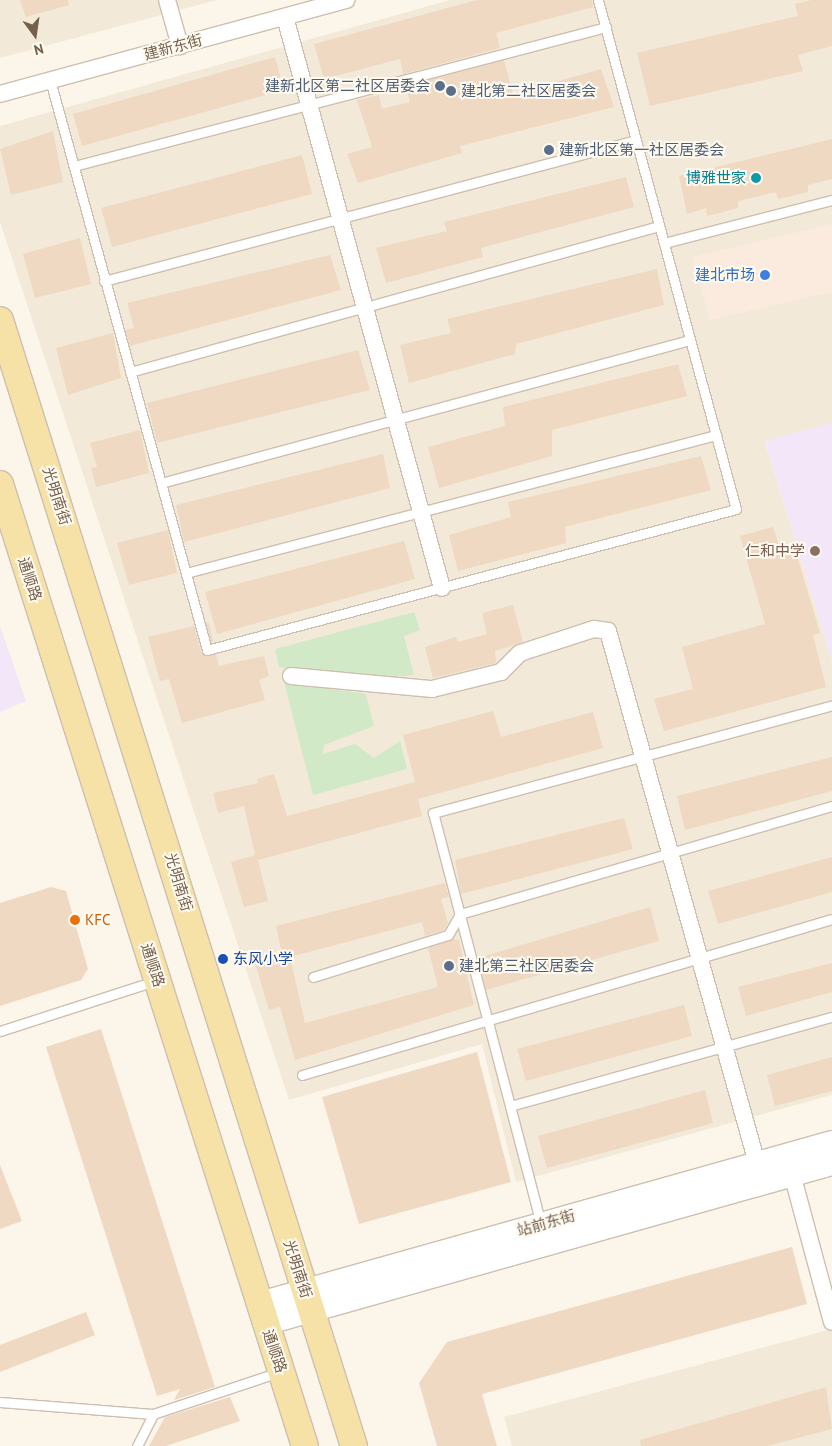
<!DOCTYPE html>
<meta charset="utf-8">
<style>
body{margin:0}
#map{position:relative;width:832px;height:1446px;overflow:hidden;background:#fbf6e9;font-family:"PT Sans","Noto Sans SC",sans-serif}
div>[style]{position:absolute}
.residential>*{inset:0;background:#f3e9d8}
.commercial>*{inset:0;background:#fbeade}
.education>*{inset:0;background:#f3e6f8}
.green>*{inset:0;background:#d2e9c8}
.building>*{inset:0;background:#efd9c2}
.roads{filter:drop-shadow(1px 0 #cdbfb0) drop-shadow(-1px 0 #cdbfb0) drop-shadow(0 1px #cdbfb0) drop-shadow(0 -1px #cdbfb0)}
.lane>*{height:9px;margin:-4.5px;padding:0 4.5px;transform-origin:4.5px;border-radius:4.5px;background:#fff}
.street>*{height:16px;margin:-8px;padding:0 8px;transform-origin:8px;border-radius:8px;background:#fff}
.secondary>*{height:24px;margin:-12px;padding:0 12px;transform-origin:12px;border-radius:12px;background:#fff}
.primary>*{height:26px;margin:-13px;padding:0 13px;transform-origin:13px;border-radius:13px;background:#f6e1a6}
.dots>*{width:14px;height:14px;translate:-50% -50%;box-sizing:border-box;border:2px solid #fefaf0;border-radius:50%}
span{translate:-50% -50%;white-space:nowrap;text-align:center;line-height:1.15;-webkit-text-stroke:4px #fefaf0;paint-order:stroke}
.street-label{font-size:15px;color:#75604e}
.service-label{font-size:15px;color:#4e5e75}
.right{translate:-100% -50%;text-align:right}
.left{translate:0 -50%;text-align:left}
.culture-label{font-size:15px;color:#0d838f}
.shop-label{font-size:15px;color:#366cbe}
.education-label{font-size:15px;color:#785e54}
.food-label{font-size:15px;color:#c56008}
.transit-label{font-size:15px;color:#164399}
.north{position:absolute;left:10px;top:10px;width:50px;height:50px;-webkit-text-stroke:4px #fefaf0;paint-order:stroke;rotate:166deg;font-size:14px;font-weight:700;line-height:20px;text-align:center;color:#75604e}
.north::after{content:'';display:block;margin:auto;width:18px;height:22px;background:#75604e;clip-path:polygon(50% 0,100% 100%,50% 72%,0 100%)}
</style>
<div id="map">
<div class="residential">
<i style="clip-path:polygon(0 0,217px 0,0 58px)"></i>
<i style="clip-path:polygon(450px 0,832px 0,832px 423px,765px 442px,832px 661px,832px 1095px,516px 1182px,482px 1044px,289px 1100px,0 222px,0 126px)"></i>
<i style="clip-path:polygon(832px 1329px,832px 1446px,512px 1446px,504px 1417px)"></i>
</div>
<div class="commercial">
<i style="clip-path:polygon(832px 224px,832px 292px,710px 320px,692px 257px)"></i>
</div>
<div class="education">
<i style="clip-path:polygon(832px 423px,832px 661px,765px 441px)"></i>
<i style="clip-path:polygon(0 626px,26px 701px,0 712px)"></i>
</div>
<div class="green">
<i style="clip-path:polygon(414px 612px,420px 630px,404px 636px,414px 675px,372px 679px,279px 667px,275px 649px)"></i>
<i style="clip-path:polygon(284px 682px,366px 694px,374px 726px,324px 745px,323px 754px,355px 744px,374px 758px,400px 741px,407px 769px,313px 795px)"></i>
</div>
<div class="building">
<i style="clip-path:polygon(20px 0,68px 0,69px 5px,26px 17px)"></i>
<i style="clip-path:polygon(477px 0,592px 0,593px 7px,496px 33px,500px 48px,403px 74px,400px 59px,324px 79px,314px 44px)"></i>
<i style="clip-path:polygon(811px 0,832px 0,832px 46px,798px 55px,803px 71px,650px 106px,637px 53px,798px 16px,795px 4px)"></i>
<i style="clip-path:polygon(275px 57px,284px 90px,82px 146px,73px 114px)"></i>
<i style="clip-path:polygon(504px 60px,513px 94px,601px 69px,614px 107px,460px 146px,462px 153px,358px 183px,347px 154px,372px 147px,357px 100px,379px 95px,382px 109px,410px 102px,406px 86px)"></i>
<i style="clip-path:polygon(53px 131px,63px 182px,11px 195px,0 149px)"></i>
<i style="clip-path:polygon(832px 139px,832px 179px,808px 185px,808px 192px,778px 199px,776px 192px,738px 201px,738px 208px,707px 216px,706px 208px,687px 214px,679px 176px)"></i>
<i style="clip-path:polygon(302px 155px,312px 194px,112px 247px,101px 208px)"></i>
<i style="clip-path:polygon(626px 177px,634px 207px,481px 248px,483px 257px,386px 283px,376px 248px,447px 231px,444px 222px)"></i>
<i style="clip-path:polygon(80px 238px,91px 284px,35px 298px,23px 254px)"></i>
<i style="clip-path:polygon(330px 255px,341px 290px,130px 346px,125px 330px,134px 328px,127px 303px)"></i>
<i style="clip-path:polygon(657px 269px,664px 305px,516px 344px,515px 354px,409px 383px,400px 345px,451px 333px,447px 319px)"></i>
<i style="clip-path:polygon(113px 333px,121px 378px,68px 395px,56px 348px)"></i>
<i style="clip-path:polygon(358px 350px,370px 390px,157px 443px,147px 403px)"></i>
<i style="clip-path:polygon(678px 364px,687px 396px,552px 430px,552px 456px,439px 488px,428px 447px,505px 426px,503px 407px)"></i>
<i style="clip-path:polygon(140px 430px,149px 473px,96px 487px,91px 468px,97px 467px,90px 443px)"></i>
<i style="clip-path:polygon(383px 454px,390px 488px,184px 542px,176px 505px)"></i>
<i style="clip-path:polygon(701px 456px,711px 490px,565px 527px,566px 543px,458px 571px,449px 535px,511px 517px,508px 502px)"></i>
<i style="clip-path:polygon(773px 527px,781px 552px,795px 549px,820px 633px,813px 635px,826px 687px,664px 731px,654px 699px,693px 689px,682px 647px,765px 624px,740px 536px)"></i>
<i style="clip-path:polygon(168px 530px,177px 573px,129px 585px,117px 543px)"></i>
<i style="clip-path:polygon(404px 541px,415px 579px,217px 634px,205px 592px)"></i>
<i style="clip-path:polygon(513px 605px,523px 642px,495px 651px,496px 663px,433px 678px,425px 647px,456px 637px,458px 642px,487px 634px,482px 613px)"></i>
<i style="clip-path:polygon(206px 623px,209px 623px,213px 642px,211px 642px)"></i>
<i style="clip-path:polygon(194px 626px,202px 654px,216px 654px,219px 666px,264px 656px,269px 676px,259px 680px,265px 700px,182px 723px,169px 679px,160px 681px,148px 637px)"></i>
<i style="clip-path:polygon(493px 711px,501px 737px,593px 712px,603px 748px,418px 799px,422px 816px,258px 860px,268px 901px,244px 907px,231px 862px,255px 855px,244px 806px,218px 813px,213px 793px,258px 783px,257px 779px,274px 774px,287px 816px,415px 782px,403px 735px)"></i>
<i style="clip-path:polygon(832px 757px,832px 791px,685px 830px,677px 796px)"></i>
<i style="clip-path:polygon(624px 818px,633px 849px,461px 894px,455px 860px)"></i>
<i style="clip-path:polygon(832px 857px,832px 892px,718px 924px,708px 891px)"></i>
<i style="clip-path:polygon(445px 883px,449px 897px,441px 899px,448px 923px,444px 930px,425px 936px,422px 922px,290px 957px,305px 1023px,438px 987px,428px 948px,453px 939px,459px 940px,474px 1005px,295px 1060px,280px 1007px,269px 1010px,255px 963px,282px 954px,276px 926px)"></i>
<i style="clip-path:polygon(51px 887px,66px 891px,88px 969px,81px 980px,0 1006px,0 903px)"></i>
<i style="clip-path:polygon(650px 907px,659px 941px,486px 990px,478px 958px)"></i>
<i style="clip-path:polygon(832px 963px,832px 992px,746px 1016px,738px 987px)"></i>
<i style="clip-path:polygon(684px 1005px,692px 1036px,526px 1081px,517px 1049px)"></i>
<i style="clip-path:polygon(101px 1029px,215px 1387px,174px 1400px,180px 1389px,157px 1396px,46px 1047px)"></i>
<i style="clip-path:polygon(477px 1052px,511px 1182px,359px 1224px,322px 1097px)"></i>
<i style="clip-path:polygon(832px 1057px,832px 1091px,775px 1106px,767px 1075px)"></i>
<i style="clip-path:polygon(705px 1090px,713px 1123px,547px 1168px,538px 1136px)"></i>
<i style="clip-path:polygon(0 1165px,22px 1221px,0 1229px)"></i>
<i style="clip-path:polygon(792px 1247px,807px 1304px,482px 1394px,497px 1446px,437px 1446px,419px 1383px,447px 1342px)"></i>
<i style="clip-path:polygon(86px 1312px,95px 1335px,0 1372px,0 1345px)"></i>
<i style="clip-path:polygon(826px 1387px,832px 1429px,767px 1446px,641px 1446px,640px 1440px)"></i>
<i style="clip-path:polygon(230px 1397px,240px 1421px,166px 1446px,149px 1446px,165px 1417px)"></i>
</div>
<div class="roads">
<div class="lane">
<i style="left:50px;top:80px;width:591px;rotate:74.6deg"></i>
<i style="left:207px;top:650px;width:547px;rotate:-14.92deg"></i>
<i style="left:736px;top:509px;width:527px;rotate:-105.17deg"></i>
<i style="left:74px;top:166px;width:550px;rotate:-14.64deg"></i>
<i style="left:664px;top:243px;width:173px;rotate:-14.4deg"></i>
<i style="left:104px;top:281px;width:550px;rotate:-14.84deg"></i>
<i style="left:130px;top:372px;width:549px;rotate:-15.43deg"></i>
<i style="left:161px;top:483px;width:548px;rotate:-15.13deg"></i>
<i style="left:186px;top:573px;width:548px;rotate:-14.59deg"></i>
<i style="left:313px;top:977px;width:141px;rotate:-17.3deg"></i>
<i style="left:448px;top:935px;width:24px;rotate:-60deg"></i>
<i style="left:460px;top:914px;width:387px;rotate:-16.2deg"></i>
<i style="left:0;top:1031px;width:163px;rotate:-17.9deg"></i>
<i style="left:302px;top:1075px;width:552px;rotate:-16.4deg"></i>
<i style="left:510px;top:1106px;width:334px;rotate:-15.5deg"></i>
<i style="left:541px;top:1224px;width:425px;rotate:-104.7deg"></i>
<i style="left:433px;top:813px;width:413px;rotate:-15.1deg"></i>
<i style="left:0;top:1402px;width:153px;rotate:4.5deg"></i>
<i style="left:137px;top:1446px;width:36px;rotate:-63deg"></i>
<i style="left:153px;top:1414px;width:133px;rotate:-18.4deg"></i>
</div>
<div class="street">
<i style="left:167px;top:0;width:48px;rotate:74.2deg"></i>
<i style="left:285px;top:17px;width:592px;rotate:74.63deg"></i>
<i style="left:0;top:94px;width:359px;rotate:-15.2deg"></i>
<i style="left:291px;top:676px;width:142px;rotate:5.3deg"></i>
<i style="left:432px;top:689px;width:71px;rotate:-13.8deg"></i>
<i style="left:501px;top:672px;width:27px;rotate:-45deg"></i>
<i style="left:520px;top:653px;width:78px;rotate:-18deg"></i>
<i style="left:594px;top:629px;width:14px;rotate:8deg"></i>
<i style="left:608px;top:631px;width:564px;rotate:74.36deg"></i>
<i style="left:792px;top:1174px;width:153px;rotate:74.9deg"></i>
</div>
<div class="secondary">
<i style="left:260px;top:1304px;width:594px;rotate:-15.72deg"></i>
<i style="left:265px;top:1323px;width:589px;rotate:-15.76deg"></i>
</div>
<div class="primary">
<i style="left:0;top:320px;width:1180px;rotate:72.55deg"></i>
<i style="left:0;top:484px;width:1009px;rotate:72.41deg"></i>
</div>
</div>
<div class="dots">
<i style="left:440px;top:86px;background:#5c6f8a"></i>
<i style="left:451px;top:91px;background:#5c6f8a"></i>
<i style="left:549px;top:150px;background:#5c6f8a"></i>
<i style="left:756px;top:178px;background:#0f9aa8"></i>
<i style="left:765px;top:275px;background:#3f7fe0"></i>
<i style="left:815px;top:551px;background:#8d6e63"></i>
<i style="left:75px;top:920px;background:#e8710a"></i>
<i style="left:223px;top:959px;background:#1a4fb4"></i>
<i style="left:449px;top:966px;background:#5c6f8a"></i>
</div>
<div class="street-label">
<span style="left:173px;top:47px;rotate:-15deg">建新东街</span>
<span style="left:57px;top:496px;rotate:72deg">光明南街</span>
<span style="left:30px;top:579px;rotate:72deg">通顺路</span>
<span style="left:179px;top:882px;rotate:73deg">光明南街</span>
<span style="left:153px;top:965px;rotate:72deg">通顺路</span>
<span style="left:546px;top:1223px;rotate:-16deg">站前东街</span>
<span style="left:298px;top:1269px;rotate:72deg">光明南街</span>
<span style="left:275px;top:1351px;rotate:71deg">通顺路</span>
</div>
<div class="service-label">
<span class="right" style="left:430px;top:86px">建新北区第二社区居委会</span>
<span class="left" style="left:461px;top:91px">建北第二社区居委会</span>
<span class="left" style="left:559px;top:150px">建新北区第一社区居委会</span>
<span class="left" style="left:459px;top:966px">建北第三社区居委会</span>
</div>
<div class="culture-label">
<span class="right" style="left:746px;top:178px">博雅世家</span>
</div>
<div class="shop-label">
<span class="right" style="left:755px;top:275px">建北市场</span>
</div>
<div class="education-label">
<span class="right" style="left:805px;top:551px">仁和中学</span>
</div>
<div class="food-label">
<span class="left" style="left:85px;top:920px">KFC</span>
</div>
<div class="transit-label">
<span class="left" style="left:233px;top:959px">东风小学</span>
</div>
<div class="north">N</div>
</div>
